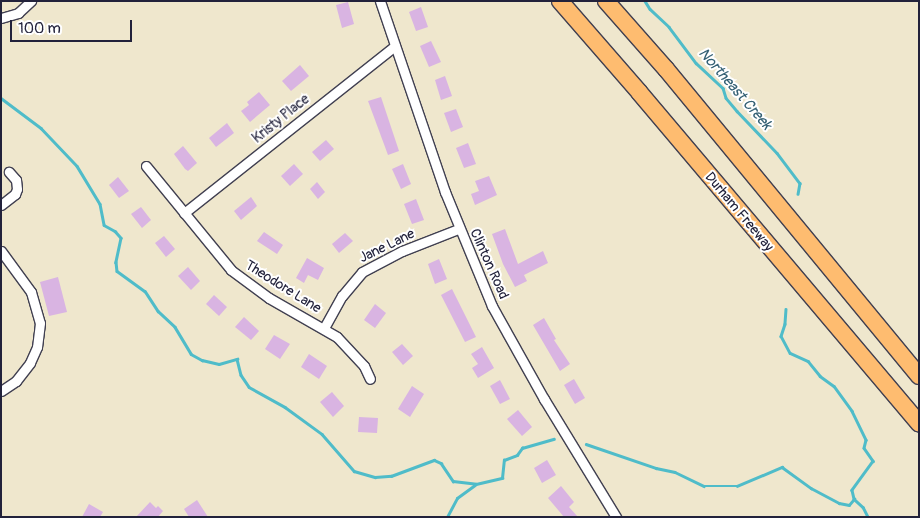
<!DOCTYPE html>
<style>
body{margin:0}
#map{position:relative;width:920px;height:518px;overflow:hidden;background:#efe7cd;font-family:Pangolin,sans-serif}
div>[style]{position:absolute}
.stream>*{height:2.5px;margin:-1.25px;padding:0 1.25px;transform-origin:1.25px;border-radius:1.25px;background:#4fbcc9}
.building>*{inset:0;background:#d9b4e2}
.roads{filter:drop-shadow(1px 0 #414051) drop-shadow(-1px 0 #414051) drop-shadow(0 1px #414051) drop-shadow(0 -1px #414051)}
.minor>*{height:9px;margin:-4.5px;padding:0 4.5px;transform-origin:4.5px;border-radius:4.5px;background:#fff}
.motorway>*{height:16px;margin:-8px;padding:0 8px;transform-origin:8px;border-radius:8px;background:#febc70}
span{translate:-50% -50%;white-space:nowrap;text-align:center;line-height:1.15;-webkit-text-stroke:4px #fff;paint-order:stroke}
.street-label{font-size:14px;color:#22223b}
.water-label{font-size:15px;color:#346074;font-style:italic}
.frame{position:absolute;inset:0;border:2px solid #22223b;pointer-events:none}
.scale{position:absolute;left:10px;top:20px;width:122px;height:22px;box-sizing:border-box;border:2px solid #22223b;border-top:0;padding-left:6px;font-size:15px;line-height:18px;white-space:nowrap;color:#22223b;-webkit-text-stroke:4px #fff;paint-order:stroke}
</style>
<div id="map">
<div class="stream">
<i style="left:645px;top:1px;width:9px;rotate:58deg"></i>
<i style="left:650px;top:9px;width:26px;rotate:43deg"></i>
<i style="left:669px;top:27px;width:45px;rotate:53.1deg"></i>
<i style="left:696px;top:63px;width:37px;rotate:43deg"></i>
<i style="left:723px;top:88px;width:10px;rotate:73deg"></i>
<i style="left:726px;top:98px;width:17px;rotate:50deg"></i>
<i style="left:737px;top:111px;width:58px;rotate:46.4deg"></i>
<i style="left:777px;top:153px;width:38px;rotate:53deg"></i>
<i style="left:800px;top:183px;width:11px;rotate:100deg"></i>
<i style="left:1px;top:98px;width:50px;rotate:36.9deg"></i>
<i style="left:41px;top:128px;width:52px;rotate:46.5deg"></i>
<i style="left:77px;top:166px;width:44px;rotate:58.8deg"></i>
<i style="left:100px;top:204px;width:21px;rotate:79deg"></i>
<i style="left:104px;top:225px;width:13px;rotate:29deg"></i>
<i style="left:115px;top:231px;width:9px;rotate:49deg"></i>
<i style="left:121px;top:238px;width:25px;rotate:102deg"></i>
<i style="left:116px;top:262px;width:9px;rotate:84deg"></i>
<i style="left:117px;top:271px;width:34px;rotate:36deg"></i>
<i style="left:145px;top:291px;width:24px;rotate:57deg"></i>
<i style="left:158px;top:311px;width:23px;rotate:43deg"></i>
<i style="left:175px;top:327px;width:31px;rotate:59deg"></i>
<i style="left:191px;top:354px;width:13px;rotate:29deg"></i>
<i style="left:202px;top:360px;width:17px;rotate:13deg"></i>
<i style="left:219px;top:364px;width:19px;rotate:-16deg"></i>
<i style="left:237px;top:359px;width:16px;rotate:76deg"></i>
<i style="left:241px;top:375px;width:14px;rotate:56deg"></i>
<i style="left:249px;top:387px;width:41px;rotate:29.1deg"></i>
<i style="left:285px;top:407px;width:46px;rotate:36.1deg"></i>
<i style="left:322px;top:434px;width:49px;rotate:49.1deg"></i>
<i style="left:354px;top:471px;width:22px;rotate:16deg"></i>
<i style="left:375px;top:477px;width:16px;rotate:-4deg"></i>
<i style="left:391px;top:476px;width:46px;rotate:-20.4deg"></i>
<i style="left:434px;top:460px;width:8px;rotate:23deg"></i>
<i style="left:441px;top:463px;width:22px;rotate:56deg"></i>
<i style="left:453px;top:481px;width:23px;rotate:7deg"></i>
<i style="left:476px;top:484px;width:27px;rotate:-13deg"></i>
<i style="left:502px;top:478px;width:18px;rotate:-84deg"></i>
<i style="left:504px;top:460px;width:14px;rotate:-21deg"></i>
<i style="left:517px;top:455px;width:9px;rotate:-54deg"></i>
<i style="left:522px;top:448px;width:33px;rotate:-16deg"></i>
<i style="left:786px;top:309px;width:15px;rotate:94deg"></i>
<i style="left:785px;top:324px;width:13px;rotate:108deg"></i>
<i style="left:781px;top:336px;width:19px;rotate:62deg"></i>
<i style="left:790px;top:353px;width:20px;rotate:24deg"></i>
<i style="left:808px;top:361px;width:19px;rotate:51deg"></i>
<i style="left:820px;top:376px;width:17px;rotate:36deg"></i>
<i style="left:834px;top:386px;width:31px;rotate:54deg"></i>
<i style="left:852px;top:411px;width:32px;rotate:64deg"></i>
<i style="left:866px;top:440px;width:8px;rotate:104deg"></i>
<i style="left:864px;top:448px;width:16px;rotate:55deg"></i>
<i style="left:873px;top:461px;width:36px;rotate:126deg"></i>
<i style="left:852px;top:490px;width:9px;rotate:77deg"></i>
<i style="left:586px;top:444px;width:74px;rotate:18.9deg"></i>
<i style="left:656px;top:468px;width:19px;rotate:12deg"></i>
<i style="left:675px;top:472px;width:32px;rotate:26deg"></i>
<i style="left:704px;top:486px;width:33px"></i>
<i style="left:737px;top:486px;width:49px;rotate:-22.9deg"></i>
<i style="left:782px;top:467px;width:36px;rotate:36deg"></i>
<i style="left:811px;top:488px;width:32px;rotate:28deg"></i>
<i style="left:839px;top:503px;width:10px;rotate:11deg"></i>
<i style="left:849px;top:505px;width:8px;rotate:-50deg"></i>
<i style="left:854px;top:499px;width:12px;rotate:42deg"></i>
<i style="left:863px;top:507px;width:11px;rotate:63deg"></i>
<i style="left:447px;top:517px;width:21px;rotate:-62deg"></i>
<i style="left:457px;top:498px;width:22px;rotate:-36deg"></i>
</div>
<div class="building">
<i style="clip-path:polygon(348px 2px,354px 24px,342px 28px,336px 5px)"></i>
<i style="clip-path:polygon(421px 7px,428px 27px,416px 31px,409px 12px)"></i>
<i style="clip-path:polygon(431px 41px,441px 62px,429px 67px,420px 46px)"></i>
<i style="clip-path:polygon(300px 65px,309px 76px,291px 91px,282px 81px)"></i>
<i style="clip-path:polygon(445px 76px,452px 96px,441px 100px,435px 80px)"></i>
<i style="clip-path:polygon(259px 92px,270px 105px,250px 122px,241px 111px,249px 105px,247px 102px)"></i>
<i style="clip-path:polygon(381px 97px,399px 151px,388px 155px,368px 101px)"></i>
<i style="clip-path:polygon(456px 109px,463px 127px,451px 132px,444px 113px)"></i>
<i style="clip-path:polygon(227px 123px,234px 133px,216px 147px,209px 138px)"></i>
<i style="clip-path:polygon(326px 140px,334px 149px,320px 161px,312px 152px)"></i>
<i style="clip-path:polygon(468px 143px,476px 164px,464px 168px,456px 148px)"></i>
<i style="clip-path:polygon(183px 146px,197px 163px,188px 171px,185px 169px,174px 154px)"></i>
<i style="clip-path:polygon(294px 164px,303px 174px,290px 186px,281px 176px)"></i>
<i style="clip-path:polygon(403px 164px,411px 184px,401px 189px,392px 169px)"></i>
<i style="clip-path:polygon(489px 176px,497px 195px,475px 205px,471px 194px,479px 191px,475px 181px)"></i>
<i style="clip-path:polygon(118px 177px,129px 191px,119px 198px,109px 185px)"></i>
<i style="clip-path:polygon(317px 182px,325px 192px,318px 199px,310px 189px)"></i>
<i style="clip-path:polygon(251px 197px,257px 206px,241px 220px,234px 211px)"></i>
<i style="clip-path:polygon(416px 199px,424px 220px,412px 224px,404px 204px)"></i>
<i style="clip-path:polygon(141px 207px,151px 220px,142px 228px,131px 214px)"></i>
<i style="clip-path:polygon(505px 229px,518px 264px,543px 251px,548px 263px,524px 275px,527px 281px,515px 287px,503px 264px,492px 234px)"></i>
<i style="clip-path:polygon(264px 232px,283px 245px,277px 254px,257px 241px)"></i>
<i style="clip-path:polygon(345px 233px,353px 241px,339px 253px,332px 244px)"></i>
<i style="clip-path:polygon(164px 236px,175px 249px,166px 257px,155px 243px)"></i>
<i style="clip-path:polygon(307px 258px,324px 268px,318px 280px,308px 275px,304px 283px,296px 278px)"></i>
<i style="clip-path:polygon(439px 259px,447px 279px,435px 284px,428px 264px)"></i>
<i style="clip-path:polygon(188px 267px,200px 281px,191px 290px,178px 276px)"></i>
<i style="clip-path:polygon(58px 277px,67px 312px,49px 316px,40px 282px)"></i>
<i style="clip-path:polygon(452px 289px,476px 337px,465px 342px,441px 295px)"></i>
<i style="clip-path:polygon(214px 295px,227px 307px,219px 316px,206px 304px)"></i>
<i style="clip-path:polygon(375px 304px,386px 313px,375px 328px,364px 320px)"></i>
<i style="clip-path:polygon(244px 317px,259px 331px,251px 340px,235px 327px)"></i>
<i style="clip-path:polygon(544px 318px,556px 339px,554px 340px,570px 364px,560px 371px,533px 325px)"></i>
<i style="clip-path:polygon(274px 335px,290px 344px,280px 359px,265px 349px)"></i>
<i style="clip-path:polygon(402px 344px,413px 356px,403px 365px,392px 352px)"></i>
<i style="clip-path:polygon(482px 347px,494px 368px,478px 378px,472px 368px,478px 364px,471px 354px)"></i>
<i style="clip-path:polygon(309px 354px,327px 366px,319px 379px,301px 367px)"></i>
<i style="clip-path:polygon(574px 379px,585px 398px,575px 404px,564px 385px)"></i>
<i style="clip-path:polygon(500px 380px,510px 399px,500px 404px,490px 386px)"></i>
<i style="clip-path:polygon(412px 386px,424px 394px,410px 417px,398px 409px)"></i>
<i style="clip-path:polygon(332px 392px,344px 406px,333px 417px,320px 402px)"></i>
<i style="clip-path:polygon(518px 410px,532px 427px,522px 436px,507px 419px)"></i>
<i style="clip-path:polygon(359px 417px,378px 418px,377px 433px,358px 432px)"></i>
<i style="clip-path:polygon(547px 460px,556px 475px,542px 483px,534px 468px)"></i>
<i style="clip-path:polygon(561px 486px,574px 502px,569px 507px,578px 517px,564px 517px,548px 498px)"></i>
<i style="clip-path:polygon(197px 500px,208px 517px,189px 517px,184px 509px)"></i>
<i style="clip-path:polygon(150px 502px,156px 508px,158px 506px,163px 511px,158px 517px,136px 517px)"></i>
<i style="clip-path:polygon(89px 504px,103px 512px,100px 517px,82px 517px)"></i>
</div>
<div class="roads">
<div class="minor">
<i style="left:380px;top:1px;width:202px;rotate:71.2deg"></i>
<i style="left:445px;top:192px;width:123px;rotate:67.6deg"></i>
<i style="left:492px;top:306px;width:107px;rotate:60.8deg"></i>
<i style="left:544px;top:399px;width:138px;rotate:58.6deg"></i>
<i style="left:1px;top:18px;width:18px;rotate:-16deg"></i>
<i style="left:18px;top:13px;width:18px;rotate:-43deg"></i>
<i style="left:146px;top:166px;width:134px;rotate:50.7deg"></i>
<i style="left:231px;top:270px;width:47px;rotate:36.4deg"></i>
<i style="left:269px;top:298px;width:78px;rotate:29.8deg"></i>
<i style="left:337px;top:337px;width:40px;rotate:47deg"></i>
<i style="left:364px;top:366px;width:14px;rotate:65deg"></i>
<i style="left:1px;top:205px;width:18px;rotate:-38deg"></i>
<i style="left:15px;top:194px;width:5px;rotate:-68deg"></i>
<i style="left:17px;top:189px;width:9px;rotate:-96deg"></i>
<i style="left:16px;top:180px;width:11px;rotate:-131deg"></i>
<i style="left:184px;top:213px;width:269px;rotate:-38.4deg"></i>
<i style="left:1px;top:251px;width:51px;rotate:53.8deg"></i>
<i style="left:31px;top:292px;width:32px;rotate:74deg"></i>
<i style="left:40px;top:323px;width:24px;rotate:97deg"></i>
<i style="left:37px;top:347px;width:17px;rotate:114deg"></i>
<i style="left:30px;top:363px;width:23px;rotate:128deg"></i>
<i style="left:16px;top:381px;width:18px;rotate:146deg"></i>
<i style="left:324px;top:328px;width:37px;rotate:-61deg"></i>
<i style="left:342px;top:296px;width:31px;rotate:-50deg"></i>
<i style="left:362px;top:272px;width:45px;rotate:-27.7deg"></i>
<i style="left:402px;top:251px;width:60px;rotate:-21.4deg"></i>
</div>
<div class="motorway">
<i style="left:560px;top:1px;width:121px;rotate:49deg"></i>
<i style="left:639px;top:92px;width:434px;rotate:49.8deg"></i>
<i style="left:606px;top:1px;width:91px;rotate:48.6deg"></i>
<i style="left:666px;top:69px;width:398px;rotate:50.5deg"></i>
</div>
</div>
<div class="street-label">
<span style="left:281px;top:119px;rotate:-39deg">Kristy Place</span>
<span style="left:739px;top:212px;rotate:50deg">Durham Freeway</span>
<span style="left:387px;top:246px;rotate:-26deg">Jane Lane</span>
<span style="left:489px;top:264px;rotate:66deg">Clinton Road</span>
<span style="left:283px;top:287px;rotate:32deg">Theodore Lane</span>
</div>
<div class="water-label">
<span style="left:735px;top:89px;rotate:49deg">Northeast Creek</span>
</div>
<div class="frame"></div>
<div class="scale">100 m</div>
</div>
